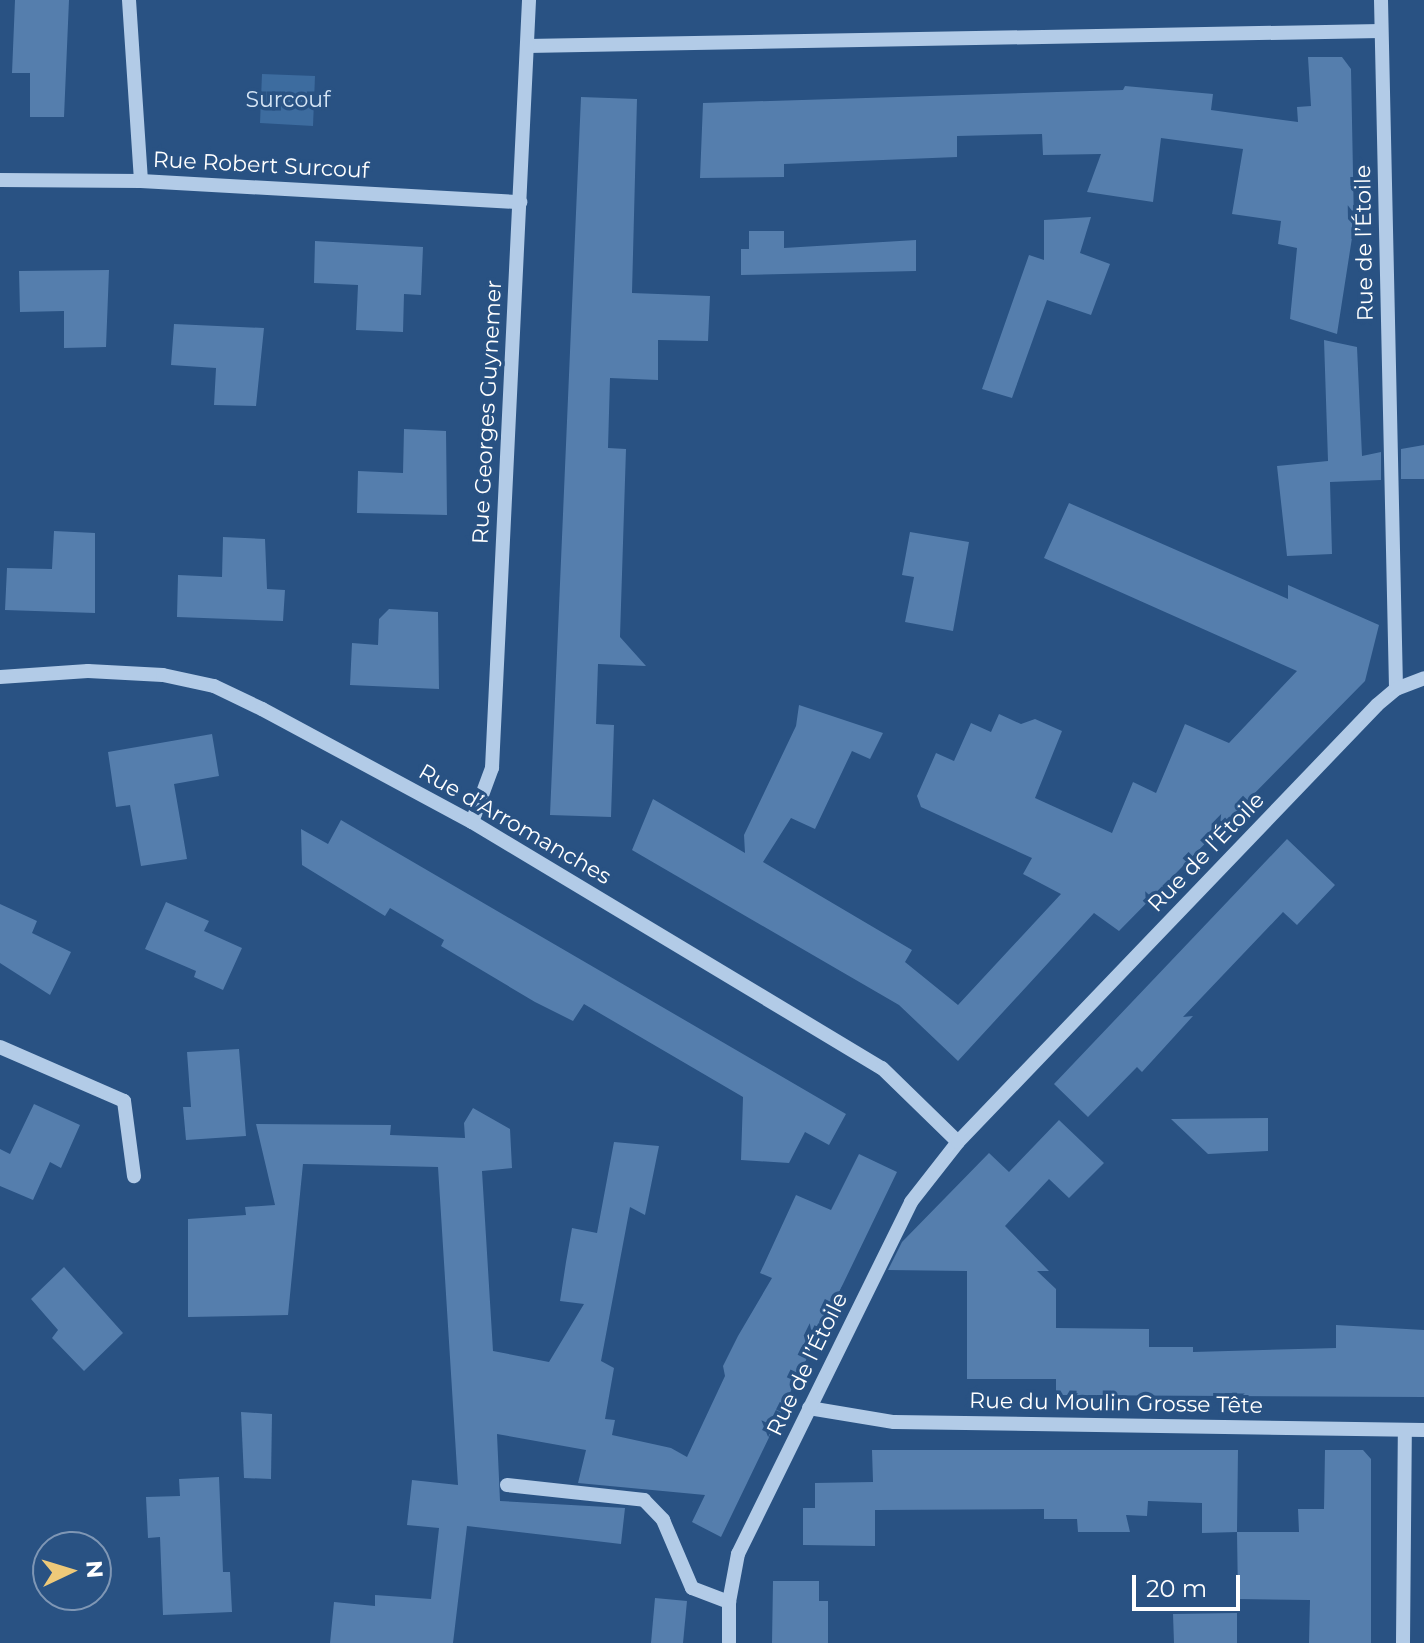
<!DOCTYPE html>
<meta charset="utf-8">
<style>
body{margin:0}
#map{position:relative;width:1424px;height:1643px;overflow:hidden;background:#295283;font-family:Montserrat,sans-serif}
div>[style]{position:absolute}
.green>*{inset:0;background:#3d6c9f}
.building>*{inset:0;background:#557ead}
.minor>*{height:14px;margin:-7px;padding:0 7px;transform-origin:7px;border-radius:7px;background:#b2cbe7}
span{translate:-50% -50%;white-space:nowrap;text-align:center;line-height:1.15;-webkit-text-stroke:7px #295283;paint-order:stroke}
.park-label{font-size:22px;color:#d5e5f5}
.street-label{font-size:22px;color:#fff}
.north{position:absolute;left:32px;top:1531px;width:80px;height:80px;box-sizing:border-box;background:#295283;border:2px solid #7f97b5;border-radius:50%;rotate:86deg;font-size:22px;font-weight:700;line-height:32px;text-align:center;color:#fff}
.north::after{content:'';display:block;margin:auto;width:28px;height:36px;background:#eec979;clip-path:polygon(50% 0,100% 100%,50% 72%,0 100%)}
.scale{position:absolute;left:1132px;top:1575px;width:108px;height:36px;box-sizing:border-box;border:4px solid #fff;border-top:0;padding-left:10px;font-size:24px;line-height:28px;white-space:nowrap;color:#fff;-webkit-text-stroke:6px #295283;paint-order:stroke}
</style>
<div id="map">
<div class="green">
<i style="clip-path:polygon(262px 74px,315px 76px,313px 126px,260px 123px)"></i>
</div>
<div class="building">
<i style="clip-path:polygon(15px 0,69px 0,64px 117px,30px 117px,30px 73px,12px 73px)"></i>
<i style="clip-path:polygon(1308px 57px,1342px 57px,1351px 69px,1354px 225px,1337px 334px,1290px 319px,1297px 248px,1278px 244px,1281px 221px,1232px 214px,1243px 149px,1161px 138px,1153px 202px,1087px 192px,1101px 154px,1043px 155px,1042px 134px,957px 136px,957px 157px,784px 164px,784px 177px,700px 178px,703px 103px,1123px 90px,1125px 86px,1213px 94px,1211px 110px,1298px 122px,1297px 107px,1311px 106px)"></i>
<i style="clip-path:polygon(581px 97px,637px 99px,632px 293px,710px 296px,708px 341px,658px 340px,658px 380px,610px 378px,608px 448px,626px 449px,620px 637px,646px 666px,598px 664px,596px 724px,614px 725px,611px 817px,550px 815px)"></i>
<i style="clip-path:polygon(1091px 217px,1080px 253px,1110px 264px,1091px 315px,1047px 300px,1012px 398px,982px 389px,1029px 255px,1044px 260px,1044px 220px)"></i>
<i style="clip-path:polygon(749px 231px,784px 231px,784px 248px,916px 240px,916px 271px,741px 275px,741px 249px,749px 249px)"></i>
<i style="clip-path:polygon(315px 241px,423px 247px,421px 295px,404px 294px,403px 332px,356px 330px,358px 285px,314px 283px)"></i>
<i style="clip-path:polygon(109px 270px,106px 347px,64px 348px,64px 311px,20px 312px,19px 271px)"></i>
<i style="clip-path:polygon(174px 324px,264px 328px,256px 406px,214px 405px,216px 368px,171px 365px)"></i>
<i style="clip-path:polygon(1324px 340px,1357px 347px,1362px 456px,1381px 452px,1381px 480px,1330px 482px,1332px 554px,1287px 556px,1277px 466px,1328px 461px)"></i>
<i style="clip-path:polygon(404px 429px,446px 431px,447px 515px,357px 513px,358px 471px,403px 473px)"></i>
<i style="clip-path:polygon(1424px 445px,1424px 479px,1401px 479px,1401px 449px)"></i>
<i style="clip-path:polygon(1069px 503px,1288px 599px,1288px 585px,1379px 625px,1365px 681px,1119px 931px,1094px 913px,958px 1061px,899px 1005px,632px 850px,653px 799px,745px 853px,744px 835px,796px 726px,799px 705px,883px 733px,870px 759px,852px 751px,815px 829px,791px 818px,763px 862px,912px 950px,905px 962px,958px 1005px,1061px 894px,1023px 874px,1032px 858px,921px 807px,917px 796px,936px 753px,954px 761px,971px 723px,991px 732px,999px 714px,1021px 724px,1035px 719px,1062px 731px,1035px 798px,1112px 833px,1133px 782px,1156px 793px,1185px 724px,1229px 743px,1297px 671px,1044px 558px)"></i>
<i style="clip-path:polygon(54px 531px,95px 533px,95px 613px,5px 610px,7px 568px,52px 569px)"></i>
<i style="clip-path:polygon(910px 532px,969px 542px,953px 631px,905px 622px,914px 577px,902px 575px)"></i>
<i style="clip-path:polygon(223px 537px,265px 539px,267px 589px,285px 590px,283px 621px,177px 617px,178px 575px,222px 577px)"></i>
<i style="clip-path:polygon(389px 609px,438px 612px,439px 689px,350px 685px,352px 643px,378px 645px,379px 619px)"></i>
<i style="clip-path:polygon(212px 734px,219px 776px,174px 784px,187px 859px,141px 866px,130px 805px,116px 807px,108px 752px)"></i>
<i style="clip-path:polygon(341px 820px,846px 1114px,829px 1145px,805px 1132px,789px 1163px,741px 1160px,743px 1097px,584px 1004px,573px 1021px,535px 1002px,441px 946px,444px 940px,390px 908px,385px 916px,302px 865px,301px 829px,328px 844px)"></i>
<i style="clip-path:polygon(1287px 839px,1335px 885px,1297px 925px,1283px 912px,1183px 1017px,1193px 1016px,1142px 1072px,1137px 1067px,1088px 1117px,1054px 1084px)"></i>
<i style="clip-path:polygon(166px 902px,209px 921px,204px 931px,242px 948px,223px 990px,194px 977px,196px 971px,145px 949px)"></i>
<i style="clip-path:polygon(0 904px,37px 921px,32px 933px,71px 952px,50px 995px,0 963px)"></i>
<i style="clip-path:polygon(239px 1049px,246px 1136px,186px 1140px,183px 1107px,191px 1107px,187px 1052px)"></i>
<i style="clip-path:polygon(34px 1104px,80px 1125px,61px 1168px,50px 1162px,33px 1200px,0 1186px,0 1149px,10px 1154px)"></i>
<i style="clip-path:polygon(473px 1108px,510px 1129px,512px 1168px,482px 1171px,493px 1351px,549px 1362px,584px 1304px,560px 1301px,566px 1262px,572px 1228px,597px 1233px,614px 1142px,659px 1146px,645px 1215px,630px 1207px,601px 1361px,614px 1368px,605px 1419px,615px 1420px,612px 1435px,671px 1448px,687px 1457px,725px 1376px,723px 1366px,738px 1336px,772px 1278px,760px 1273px,796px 1195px,831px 1210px,859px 1154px,897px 1172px,721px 1537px,692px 1522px,705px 1495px,578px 1483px,586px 1450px,497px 1434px,500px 1501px,625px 1508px,621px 1544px,467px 1526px,453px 1643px,330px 1643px,334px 1602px,375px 1606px,375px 1595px,431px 1599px,439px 1528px,407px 1525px,412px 1480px,458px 1485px,438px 1167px,303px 1164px,288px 1315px,188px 1317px,188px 1219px,246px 1215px,245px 1207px,275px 1205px,256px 1124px,391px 1125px,390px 1135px,465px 1138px,464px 1123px)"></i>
<i style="clip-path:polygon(1268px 1118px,1268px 1151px,1208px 1154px,1171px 1119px)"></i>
<i style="clip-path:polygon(1059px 1120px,1104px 1163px,1069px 1198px,1049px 1179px,1005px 1226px,1049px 1271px,1037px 1271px,1056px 1289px,1056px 1328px,1149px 1329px,1149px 1347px,1193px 1347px,1193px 1352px,1336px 1348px,1336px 1325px,1424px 1330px,1424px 1397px,1056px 1395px,1056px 1379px,967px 1379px,967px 1271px,888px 1270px,902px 1242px,989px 1153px,1009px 1172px)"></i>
<i style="clip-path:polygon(64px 1267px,123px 1333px,84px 1371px,52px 1338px,58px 1330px,31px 1299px)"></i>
<i style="clip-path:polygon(241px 1412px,272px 1414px,271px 1479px,244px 1478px)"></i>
<i style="clip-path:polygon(872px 1450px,1238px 1450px,1237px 1532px,1202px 1533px,1202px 1503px,1148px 1501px,1147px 1516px,1126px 1515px,1130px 1532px,1078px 1532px,1077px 1519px,1044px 1519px,1044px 1509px,875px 1510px,875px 1546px,803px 1545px,803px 1508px,815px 1508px,815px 1483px,873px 1482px)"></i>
<i style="clip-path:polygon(1325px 1450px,1363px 1450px,1371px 1459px,1371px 1643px,1309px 1643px,1310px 1600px,1238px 1599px,1237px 1532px,1299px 1532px,1298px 1509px,1324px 1509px)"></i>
<i style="clip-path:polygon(219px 1477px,223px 1572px,230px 1572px,232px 1612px,163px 1615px,160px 1537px,148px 1538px,146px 1497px,180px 1496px,179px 1479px)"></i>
<i style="clip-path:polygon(773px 1581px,819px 1581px,819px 1601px,828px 1601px,828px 1643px,772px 1643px)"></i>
<i style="clip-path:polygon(655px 1598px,687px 1601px,683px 1643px,651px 1643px)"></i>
<i style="clip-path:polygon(1237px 1613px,1237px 1643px,1174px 1643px,1173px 1614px)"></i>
</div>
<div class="minor">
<i style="left:129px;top:0;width:181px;rotate:86.2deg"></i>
<i style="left:1381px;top:0;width:689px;rotate:88.75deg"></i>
<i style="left:527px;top:46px;width:854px;rotate:-1.01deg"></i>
<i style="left:0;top:180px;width:141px;rotate:0.4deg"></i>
<i style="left:141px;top:181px;width:380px;rotate:3.2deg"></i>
<i style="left:0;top:677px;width:88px;rotate:-3.9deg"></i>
<i style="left:88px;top:671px;width:75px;rotate:3.1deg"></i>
<i style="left:163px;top:675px;width:52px;rotate:12.2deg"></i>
<i style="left:214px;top:686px;width:53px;rotate:25.6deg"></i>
<i style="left:262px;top:709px;width:238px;rotate:28.3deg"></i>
<i style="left:472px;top:822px;width:478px;rotate:31deg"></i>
<i style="left:882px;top:1068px;width:106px;rotate:44.2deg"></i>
<i style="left:472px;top:822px;width:58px;rotate:-69.7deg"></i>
<i style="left:492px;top:768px;width:769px;rotate:-87.24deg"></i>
<i style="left:0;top:1047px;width:135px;rotate:23.5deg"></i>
<i style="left:124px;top:1101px;width:76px;rotate:82.4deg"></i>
<i style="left:809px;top:1408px;width:86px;rotate:9.4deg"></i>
<i style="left:894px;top:1422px;width:530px;rotate:0.86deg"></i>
<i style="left:507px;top:1485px;width:138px;rotate:6.2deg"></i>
<i style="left:644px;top:1500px;width:28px;rotate:46deg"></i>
<i style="left:663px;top:1520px;width:74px;rotate:66.9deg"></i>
<i style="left:692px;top:1588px;width:40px;rotate:21deg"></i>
<i style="left:729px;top:1643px;width:41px;rotate:-90deg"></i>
<i style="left:729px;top:1602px;width:49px;rotate:-79.4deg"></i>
<i style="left:738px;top:1554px;width:392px;rotate:-63.8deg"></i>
<i style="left:911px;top:1202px;width:76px;rotate:-51.9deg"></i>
<i style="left:958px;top:1142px;width:605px;rotate:-46.2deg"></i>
<i style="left:1377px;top:705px;width:25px;rotate:-40deg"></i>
<i style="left:1396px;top:689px;width:30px;rotate:-21deg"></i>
<i style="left:1403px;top:1643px;width:213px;rotate:-89.5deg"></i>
</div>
<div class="park-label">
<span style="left:288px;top:100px">Surcouf</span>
</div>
<div class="street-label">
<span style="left:261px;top:165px;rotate:3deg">Rue Robert Surcouf</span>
<span style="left:1364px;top:243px;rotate:-91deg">Rue de l’Étoile</span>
<span style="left:487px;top:412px;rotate:-87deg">Rue Georges Guynemer</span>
<span style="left:515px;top:824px;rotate:30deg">Rue d’Arromanches</span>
<span style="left:1206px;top:852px;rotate:-46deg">Rue de l’Étoile</span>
<span style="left:807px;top:1364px;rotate:-64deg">Rue de l’Étoile</span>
<span style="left:1116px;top:1403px;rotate:1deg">Rue du Moulin Grosse Tête</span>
</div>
<div class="north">N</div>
<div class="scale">20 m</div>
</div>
